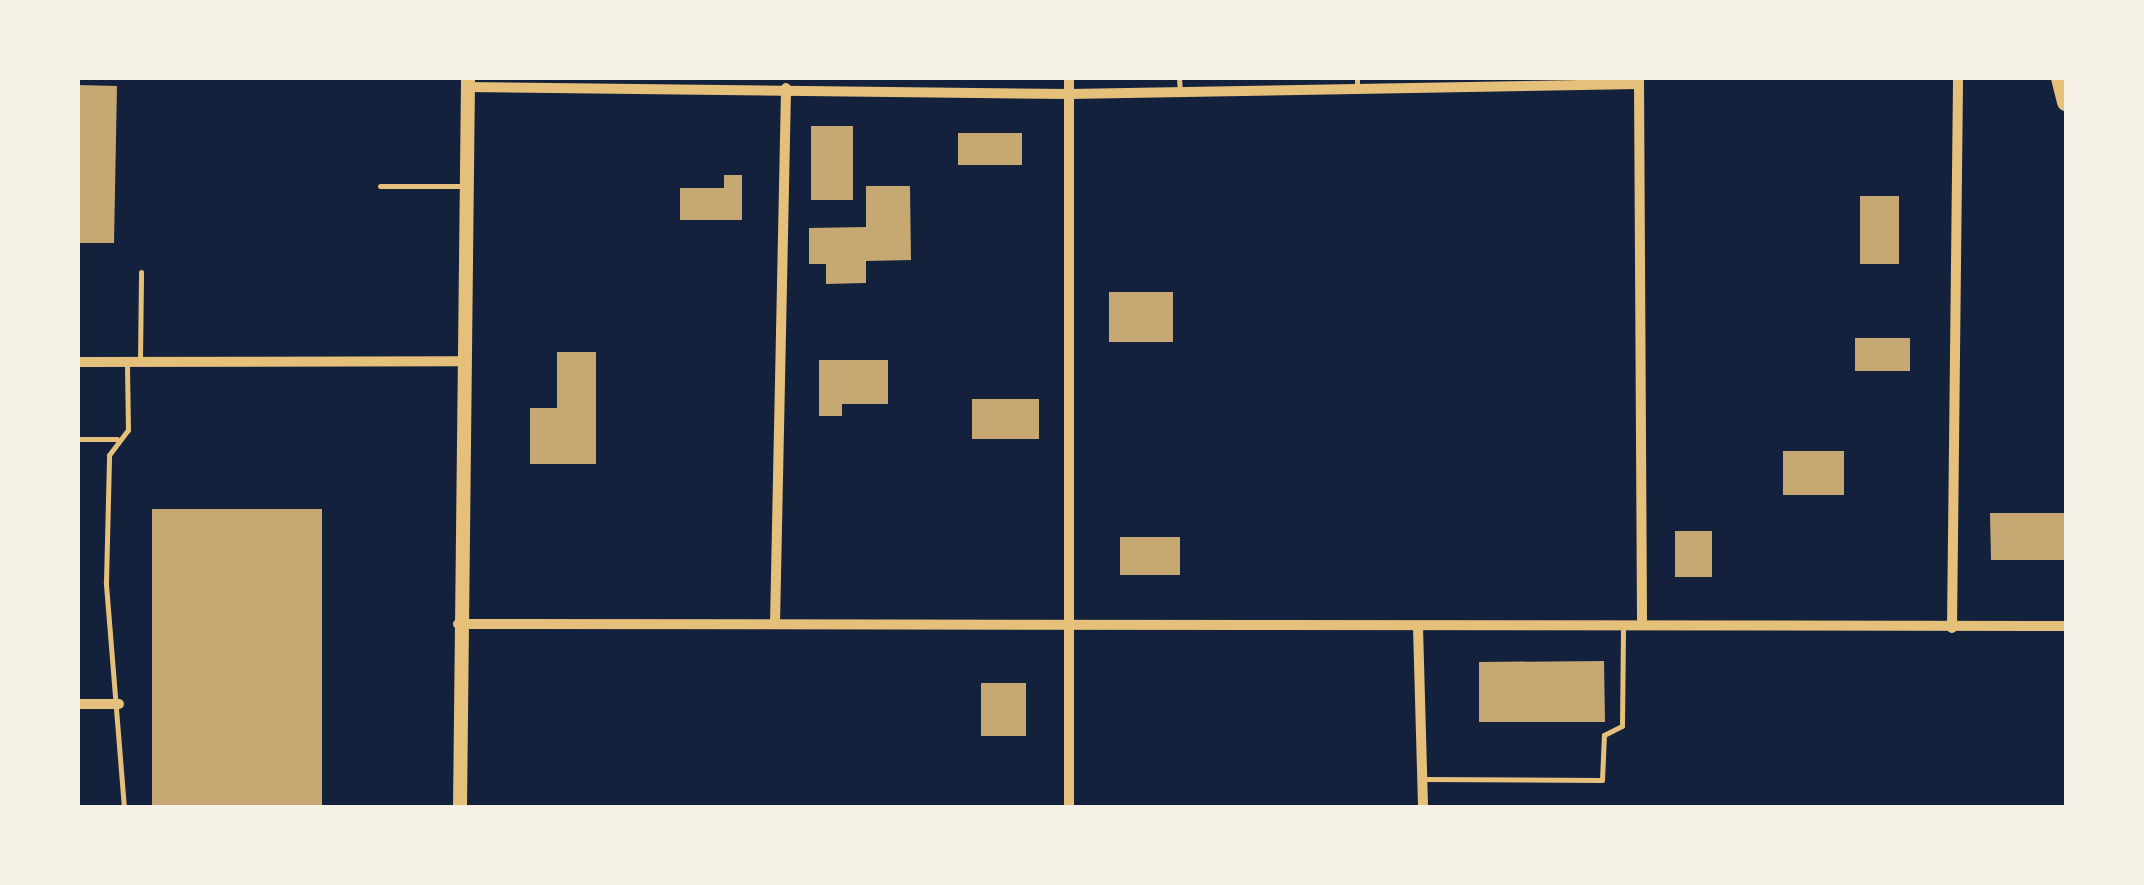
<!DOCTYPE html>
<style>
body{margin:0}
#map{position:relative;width:2144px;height:885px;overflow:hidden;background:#14213d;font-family:Mulish,sans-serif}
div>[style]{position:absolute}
.building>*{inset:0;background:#c6a872}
.service>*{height:5px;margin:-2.5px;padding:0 2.5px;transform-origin:2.5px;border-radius:2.5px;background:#e5c07b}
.minor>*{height:10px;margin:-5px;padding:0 5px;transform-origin:5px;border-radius:5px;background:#e5c07b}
.tertiary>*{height:14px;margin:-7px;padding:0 7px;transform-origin:7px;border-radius:7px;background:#e5c07b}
.primary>*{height:18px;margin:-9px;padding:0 9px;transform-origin:9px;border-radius:9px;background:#e5c07b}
span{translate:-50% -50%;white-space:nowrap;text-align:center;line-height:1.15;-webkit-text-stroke:10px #f6f1e7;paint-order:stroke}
.frame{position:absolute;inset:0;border:80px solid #f6f1e7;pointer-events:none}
</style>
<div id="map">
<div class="building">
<i style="clip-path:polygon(78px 85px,117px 86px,114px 243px,78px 243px)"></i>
<i style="clip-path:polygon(811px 126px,853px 126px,853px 200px,811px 200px)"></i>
<i style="clip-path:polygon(958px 133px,1022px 133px,1022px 165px,958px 165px)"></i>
<i style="clip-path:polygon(724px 175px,742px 175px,742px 220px,680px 220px,680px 188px,724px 188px)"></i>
<i style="clip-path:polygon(866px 186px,910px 186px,911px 260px,866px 261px,866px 283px,826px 284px,826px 264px,809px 264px,809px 228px,866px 227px)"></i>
<i style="clip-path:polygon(1860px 196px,1899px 196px,1899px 264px,1860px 264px)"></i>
<i style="clip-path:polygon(1109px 292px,1173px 292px,1173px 342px,1109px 342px)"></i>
<i style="clip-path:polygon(1855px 338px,1910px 338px,1910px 371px,1855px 371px)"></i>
<i style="clip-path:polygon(557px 352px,596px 352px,596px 464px,530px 464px,530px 408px,557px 408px)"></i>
<i style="clip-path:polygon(819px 360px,888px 360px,888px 404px,842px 404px,842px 416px,819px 416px)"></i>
<i style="clip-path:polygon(972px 399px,1039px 399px,1039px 439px,972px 439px)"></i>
<i style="clip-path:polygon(1783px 451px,1844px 451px,1844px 495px,1783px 495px)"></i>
<i style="clip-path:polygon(152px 509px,322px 509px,322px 808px,152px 808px)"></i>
<i style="clip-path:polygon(1990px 513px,2066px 513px,2066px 560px,1991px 560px)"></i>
<i style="clip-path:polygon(1675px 531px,1712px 531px,1712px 577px,1675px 577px)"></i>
<i style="clip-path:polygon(1120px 537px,1180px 537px,1180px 575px,1120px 575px)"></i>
<i style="clip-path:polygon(1604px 661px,1605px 722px,1479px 722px,1479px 662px)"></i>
<i style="clip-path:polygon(981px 683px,1026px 683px,1026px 736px,981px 736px)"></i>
</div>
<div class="service">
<i style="left:1179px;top:78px;width:14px;rotate:86deg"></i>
<i style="left:1357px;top:89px;width:11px;rotate:-90deg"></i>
<i style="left:380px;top:186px;width:85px"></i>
<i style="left:140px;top:359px;width:87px;rotate:-89.3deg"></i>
<i style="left:78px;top:439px;width:39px"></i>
<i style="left:1422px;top:779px;width:180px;rotate:0.3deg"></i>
<i style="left:1602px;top:780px;width:45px;rotate:-87.5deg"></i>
<i style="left:1604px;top:735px;width:20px;rotate:-27deg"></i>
<i style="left:1622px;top:726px;width:98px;rotate:-89.4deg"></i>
<i style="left:124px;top:808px;width:227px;rotate:-94.6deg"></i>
<i style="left:106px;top:582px;width:127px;rotate:-88.6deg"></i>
<i style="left:109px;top:455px;width:31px;rotate:-53deg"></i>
<i style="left:128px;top:430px;width:66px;rotate:-90.9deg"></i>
</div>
<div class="minor">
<i style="left:1069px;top:78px;width:730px;rotate:90deg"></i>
<i style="left:1639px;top:81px;width:544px;rotate:89.68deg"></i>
<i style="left:467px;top:87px;width:602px;rotate:0.67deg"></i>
<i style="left:1069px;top:94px;width:570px;rotate:-1.01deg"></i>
<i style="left:78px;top:362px;width:382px;rotate:-0.1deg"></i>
<i style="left:458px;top:624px;width:1608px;rotate:0.07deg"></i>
<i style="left:775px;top:624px;width:536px;rotate:-88.82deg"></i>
<i style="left:1418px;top:627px;width:181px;rotate:88.4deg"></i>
<i style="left:1952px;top:628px;width:550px;rotate:-89.37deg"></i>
<i style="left:78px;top:704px;width:41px"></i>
</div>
<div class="tertiary">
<i style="left:460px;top:808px;width:730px;rotate:-89.37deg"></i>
</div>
<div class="primary">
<i style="left:2060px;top:78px;width:25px;rotate:76deg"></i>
</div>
<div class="frame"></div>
</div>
